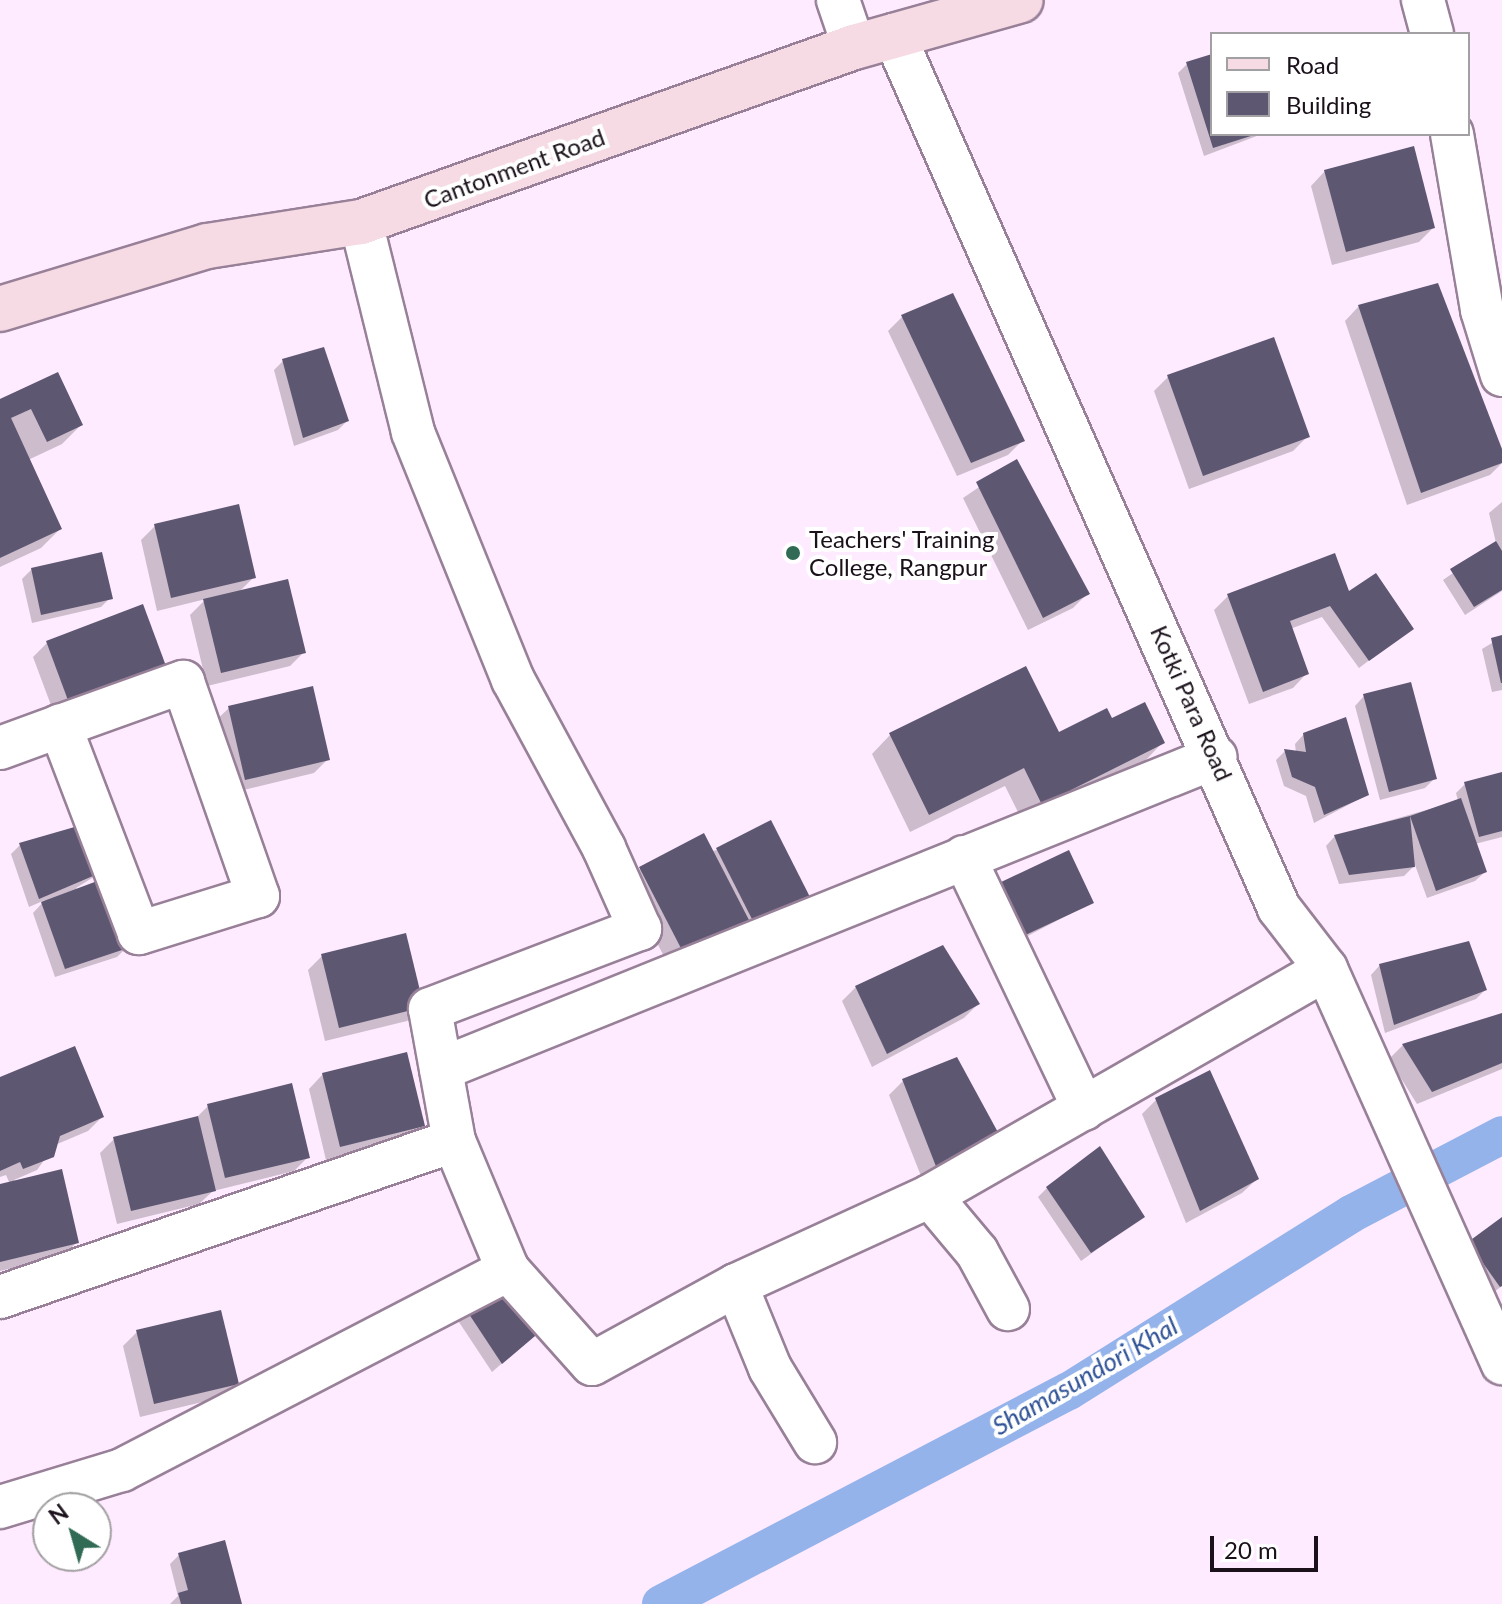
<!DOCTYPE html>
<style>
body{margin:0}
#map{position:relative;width:1502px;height:1604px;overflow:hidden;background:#ffebff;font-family:Lato,sans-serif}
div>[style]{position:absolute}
.shadow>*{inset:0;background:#0003}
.canal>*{height:38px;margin:-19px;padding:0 19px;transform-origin:19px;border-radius:19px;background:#94b3eb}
.building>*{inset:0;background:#5d5772}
.roads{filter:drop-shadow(2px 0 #988198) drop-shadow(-2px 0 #988198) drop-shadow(0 2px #988198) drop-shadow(0 -2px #988198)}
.street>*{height:42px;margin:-21px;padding:0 21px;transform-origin:21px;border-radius:21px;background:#fff}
.secondary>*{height:44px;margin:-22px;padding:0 22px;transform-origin:22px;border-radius:22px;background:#f6dae4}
.dots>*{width:22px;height:22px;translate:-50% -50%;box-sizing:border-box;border:4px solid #fff;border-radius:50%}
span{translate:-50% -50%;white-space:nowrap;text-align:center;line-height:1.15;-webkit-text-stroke:8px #fff;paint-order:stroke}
.street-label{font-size:24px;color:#1a111a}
.poi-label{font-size:24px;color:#1a111a}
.left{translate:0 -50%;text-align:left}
.water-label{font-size:26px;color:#305396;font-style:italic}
.legend{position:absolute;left:1210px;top:32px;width:260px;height:104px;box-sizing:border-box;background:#fff;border:2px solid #a3a0a3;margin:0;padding:10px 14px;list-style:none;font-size:24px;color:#1a111a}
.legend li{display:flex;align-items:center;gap:16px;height:40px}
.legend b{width:40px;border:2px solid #a3a0a3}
.north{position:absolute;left:32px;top:1492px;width:80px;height:80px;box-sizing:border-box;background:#fff;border:2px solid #a3a0a3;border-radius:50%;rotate:323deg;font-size:22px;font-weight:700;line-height:32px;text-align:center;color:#1a111a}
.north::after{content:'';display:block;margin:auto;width:28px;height:36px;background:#316b55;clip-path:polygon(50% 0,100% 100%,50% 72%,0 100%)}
.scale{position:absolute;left:1210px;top:1536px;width:108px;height:36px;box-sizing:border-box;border:4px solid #1a111a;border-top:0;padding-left:10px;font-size:24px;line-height:28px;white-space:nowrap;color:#1a111a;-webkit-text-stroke:6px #fff;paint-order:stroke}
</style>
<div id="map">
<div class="shadow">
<i style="clip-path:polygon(1212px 56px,1212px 134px,1262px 134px,1204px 156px,1178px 73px,1187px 64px)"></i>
<i style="clip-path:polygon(1325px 171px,1433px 228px,1419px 242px,1332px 265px,1311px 186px)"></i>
<i style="clip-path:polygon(952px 296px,1022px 441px,1008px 455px,957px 476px,888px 331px,902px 317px)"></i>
<i style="clip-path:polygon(1359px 306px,1502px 454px,1502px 463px,1490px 475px,1407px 505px,1345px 321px)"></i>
<i style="clip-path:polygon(283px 361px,347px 421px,338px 430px,294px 446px,274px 370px)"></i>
<i style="clip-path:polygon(57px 374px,81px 425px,62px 444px,28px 460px,60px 529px,41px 548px,0 567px,0 399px)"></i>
<i style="clip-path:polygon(1168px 377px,1307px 437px,1293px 451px,1189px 489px,1154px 391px)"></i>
<i style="clip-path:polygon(1016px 462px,1087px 594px,1073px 608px,1028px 630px,963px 498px)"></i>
<i style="clip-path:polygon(1502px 502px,1502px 591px,1465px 615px,1443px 580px,1496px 543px,1489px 513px)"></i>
<i style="clip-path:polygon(155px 526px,254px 577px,238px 593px,304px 652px,290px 666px,207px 686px,190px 615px,206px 599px,157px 611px,141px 540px)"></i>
<i style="clip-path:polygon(32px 569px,110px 598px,101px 607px,32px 623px,22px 579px)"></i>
<i style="clip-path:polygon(1348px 594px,1412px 628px,1359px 668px,1322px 617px,1290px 629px,1307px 673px,1293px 688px,1249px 704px,1214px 610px,1228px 596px)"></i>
<i style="clip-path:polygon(1502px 637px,1502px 690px,1492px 692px,1482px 649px)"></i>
<i style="clip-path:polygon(47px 643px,150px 680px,55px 716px,33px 657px)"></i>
<i style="clip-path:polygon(1364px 696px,1435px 778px,1425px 788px,1380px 800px,1355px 706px)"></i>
<i style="clip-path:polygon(229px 708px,328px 759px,314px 773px,231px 793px,214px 722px)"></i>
<i style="clip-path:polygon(1112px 721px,1162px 743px,1144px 762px,1073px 797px,1027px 830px,1005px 786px,910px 832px,872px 754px,890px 735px,1058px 734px)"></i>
<i style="clip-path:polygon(1304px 734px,1367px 795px,1314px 823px,1306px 796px,1284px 786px,1276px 760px,1285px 751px,1296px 753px,1295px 744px)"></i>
<i style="clip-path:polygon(1502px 774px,1502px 837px,1475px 844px,1485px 872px,1475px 881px,1427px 898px,1415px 865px,1404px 876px,1339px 884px,1326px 846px,1335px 836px,1458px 801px,1456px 793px,1465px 784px)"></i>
<i style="clip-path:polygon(20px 845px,105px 870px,76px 888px,126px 948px,117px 957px,55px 977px,33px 913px,45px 900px,29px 907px,11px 854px)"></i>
<i style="clip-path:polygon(717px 850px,809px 901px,670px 968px,626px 883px,640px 869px)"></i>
<i style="clip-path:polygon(1000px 885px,1091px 903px,1010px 945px)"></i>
<i style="clip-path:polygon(322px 956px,421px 1006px,407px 1021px,325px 1041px,308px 970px)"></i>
<i style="clip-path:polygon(1380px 965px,1485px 990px,1476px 999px,1385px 1033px,1371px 975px)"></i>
<i style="clip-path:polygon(856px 987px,978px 1004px,964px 1018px,872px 1067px,842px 1001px)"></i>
<i style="clip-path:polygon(1502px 1016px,1502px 1069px,1417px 1104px,1389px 1059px,1403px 1045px)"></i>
<i style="clip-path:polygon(323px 1074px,422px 1126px,408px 1140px,326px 1160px,309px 1089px)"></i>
<i style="clip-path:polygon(0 1079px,102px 1117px,88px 1131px,55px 1145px,37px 1170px,14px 1180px,77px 1242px,63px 1256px,0 1271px,0 1186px,10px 1184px,6px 1175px,0 1177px)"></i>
<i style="clip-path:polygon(903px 1081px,997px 1136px,923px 1181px,889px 1095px)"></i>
<i style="clip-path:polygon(1156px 1100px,1257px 1179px,1242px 1193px,1186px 1223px,1142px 1114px)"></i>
<i style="clip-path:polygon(208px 1106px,308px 1157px,294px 1171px,213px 1191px,199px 1204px,117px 1224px,100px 1153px,114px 1139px,195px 1119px)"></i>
<i style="clip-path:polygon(1047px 1188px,1142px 1217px,1081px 1261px,1038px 1197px)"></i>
<i style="clip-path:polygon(1502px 1220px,1502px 1286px,1490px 1295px,1460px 1252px)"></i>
<i style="clip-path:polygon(464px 1307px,536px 1334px,492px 1372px,455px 1316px)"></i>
<i style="clip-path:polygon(137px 1332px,237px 1383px,223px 1397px,140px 1417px,123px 1346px)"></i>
<i style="clip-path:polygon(179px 1555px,240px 1604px,170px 1604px,178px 1596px,170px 1564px)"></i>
</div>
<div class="canal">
<i style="left:661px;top:1604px;width:460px;rotate:-27.6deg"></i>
<i style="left:1069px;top:1391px;width:333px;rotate:-32.1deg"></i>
<i style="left:1351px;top:1214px;width:170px;rotate:-27.6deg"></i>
</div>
<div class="building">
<i style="clip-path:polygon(1212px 54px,1212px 134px,1254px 135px,1213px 148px,1186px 62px)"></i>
<i style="clip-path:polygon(1414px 146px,1435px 228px,1346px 252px,1324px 170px)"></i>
<i style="clip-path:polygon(1438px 283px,1502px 449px,1502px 463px,1421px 493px,1358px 305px)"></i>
<i style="clip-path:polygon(953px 293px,1025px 441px,971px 463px,901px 315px)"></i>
<i style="clip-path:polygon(1274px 337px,1310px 437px,1203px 476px,1167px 375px)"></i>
<i style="clip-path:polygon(324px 347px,349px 421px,303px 438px,282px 359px)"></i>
<i style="clip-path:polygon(58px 372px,83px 425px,47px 442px,31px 409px,11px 418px,62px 529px,0 558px,0 399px)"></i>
<i style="clip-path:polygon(1017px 459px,1090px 594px,1043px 618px,976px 482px)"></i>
<i style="clip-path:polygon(239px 504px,256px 578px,171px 598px,154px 524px)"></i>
<i style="clip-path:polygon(1496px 541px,1502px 551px,1502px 590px,1474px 607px,1450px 569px)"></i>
<i style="clip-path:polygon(102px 552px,113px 599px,41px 615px,31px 568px)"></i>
<i style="clip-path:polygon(1335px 553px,1349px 591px,1376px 573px,1414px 629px,1369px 661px,1330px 606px,1290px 621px,1309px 674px,1263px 692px,1227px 594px)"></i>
<i style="clip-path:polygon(288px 579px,306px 653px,221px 673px,203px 599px)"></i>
<i style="clip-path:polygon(143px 604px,166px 666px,69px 703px,46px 641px)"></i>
<i style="clip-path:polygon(1502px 635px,1502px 683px,1501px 683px,1491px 638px)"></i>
<i style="clip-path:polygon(1026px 666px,1059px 732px,1107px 708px,1112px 718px,1145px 702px,1165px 743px,1071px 790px,1075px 798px,1046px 813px,1024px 768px,929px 815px,889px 733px)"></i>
<i style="clip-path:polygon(1411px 682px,1437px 779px,1389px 792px,1363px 694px)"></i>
<i style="clip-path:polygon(313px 686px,330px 760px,245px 780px,228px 706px)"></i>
<i style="clip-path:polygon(1346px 717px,1369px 795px,1324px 815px,1315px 787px,1292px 777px,1284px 749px,1306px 752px,1303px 733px)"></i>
<i style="clip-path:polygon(1502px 772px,1502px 831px,1479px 837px,1464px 782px)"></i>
<i style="clip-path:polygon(1461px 798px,1487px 872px,1436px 891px,1410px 816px)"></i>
<i style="clip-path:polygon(1410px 816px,1415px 867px,1349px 875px,1334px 835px)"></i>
<i style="clip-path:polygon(771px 820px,812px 901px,757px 929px,716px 848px)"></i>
<i style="clip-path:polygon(85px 824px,107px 870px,39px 899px,19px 843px)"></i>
<i style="clip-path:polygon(704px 833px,750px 922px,685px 956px,639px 867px)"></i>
<i style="clip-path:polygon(1069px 850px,1094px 903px,1019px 938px,999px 883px)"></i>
<i style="clip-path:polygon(108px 877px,128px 948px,65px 969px,41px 902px)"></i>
<i style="clip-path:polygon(406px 933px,424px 1007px,339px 1028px,321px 954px)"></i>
<i style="clip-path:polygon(1469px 941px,1487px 990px,1394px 1025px,1379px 964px)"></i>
<i style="clip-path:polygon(943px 945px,980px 1004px,887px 1054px,855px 986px)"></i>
<i style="clip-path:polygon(1502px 1013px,1502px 1063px,1432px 1092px,1402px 1044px)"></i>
<i style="clip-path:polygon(75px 1046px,104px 1117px,60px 1136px,54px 1157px,23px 1169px,20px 1162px,0 1171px,0 1077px)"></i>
<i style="clip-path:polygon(407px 1052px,425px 1126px,340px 1147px,322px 1073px)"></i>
<i style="clip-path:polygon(957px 1057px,1000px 1136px,937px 1169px,902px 1079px)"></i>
<i style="clip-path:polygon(1210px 1070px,1259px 1179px,1200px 1211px,1155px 1098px)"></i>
<i style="clip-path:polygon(292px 1083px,310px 1158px,225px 1178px,207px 1104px)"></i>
<i style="clip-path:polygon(198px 1116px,216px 1191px,131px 1211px,113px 1137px)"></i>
<i style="clip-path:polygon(1100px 1146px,1145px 1217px,1091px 1253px,1046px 1187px)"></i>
<i style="clip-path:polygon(62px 1169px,79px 1243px,0 1262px,0 1184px)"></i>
<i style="clip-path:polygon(1502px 1217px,1502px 1286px,1500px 1287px,1468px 1242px)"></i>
<i style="clip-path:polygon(516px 1283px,548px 1325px,502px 1364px,463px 1305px)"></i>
<i style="clip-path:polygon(221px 1310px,239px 1384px,154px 1404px,136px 1330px)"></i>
<i style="clip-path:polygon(225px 1540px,242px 1604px,181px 1604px,178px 1593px,188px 1590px,178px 1553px)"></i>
</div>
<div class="roads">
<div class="street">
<i style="left:838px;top:0;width:50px;rotate:71.2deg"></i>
<i style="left:1423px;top:0;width:35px;rotate:75deg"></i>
<i style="left:894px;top:35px;width:954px;rotate:66.2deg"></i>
<i style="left:1279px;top:908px;width:77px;rotate:52.4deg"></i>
<i style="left:1326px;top:969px;width:432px;rotate:65.9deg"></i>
<i style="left:1452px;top:134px;width:179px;rotate:80.3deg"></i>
<i style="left:1482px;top:310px;width:68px;rotate:72.9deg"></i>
<i style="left:0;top:748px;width:64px;rotate:-20.1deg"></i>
<i style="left:60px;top:726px;width:131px;rotate:-19.7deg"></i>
<i style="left:183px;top:682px;width:227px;rotate:70.7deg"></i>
<i style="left:258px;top:896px;width:125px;rotate:162.7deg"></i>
<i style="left:139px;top:933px;width:222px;rotate:-110.9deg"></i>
<i style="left:964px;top:857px;width:279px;rotate:64.5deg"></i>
<i style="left:441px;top:1069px;width:835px;rotate:-21.93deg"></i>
<i style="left:454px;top:1141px;width:140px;rotate:67.3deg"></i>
<i style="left:508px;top:1270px;width:126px;rotate:48.2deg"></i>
<i style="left:592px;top:1364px;width:164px;rotate:-28.7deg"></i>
<i style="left:736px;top:1285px;width:213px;rotate:-24.6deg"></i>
<i style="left:930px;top:1196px;width:456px;rotate:-29.8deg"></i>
<i style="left:930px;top:1196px;width:73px;rotate:50deg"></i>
<i style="left:977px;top:1252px;width:65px;rotate:61.5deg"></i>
<i style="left:736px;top:1285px;width:90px;rotate:67.7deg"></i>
<i style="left:770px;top:1368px;width:87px;rotate:58.7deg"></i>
<i style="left:0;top:1297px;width:480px;rotate:-19deg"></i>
<i style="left:454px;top:1141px;width:134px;rotate:-100.3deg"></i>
<i style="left:430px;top:1009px;width:225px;rotate:-20.9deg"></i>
<i style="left:640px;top:929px;width:89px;rotate:-114deg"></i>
<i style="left:604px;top:848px;width:191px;rotate:-118.4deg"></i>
<i style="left:513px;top:680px;width:267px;rotate:-112deg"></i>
<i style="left:413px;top:432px;width:216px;rotate:-103.9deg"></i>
<i style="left:0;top:1507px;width:127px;rotate:-16.9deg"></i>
<i style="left:122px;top:1470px;width:435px;rotate:-27.4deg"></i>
</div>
<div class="secondary">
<i style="left:0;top:309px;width:216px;rotate:-16.9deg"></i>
<i style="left:207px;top:246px;width:156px;rotate:-8.9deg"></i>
<i style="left:361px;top:222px;width:523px;rotate:-19.54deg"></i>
<i style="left:854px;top:47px;width:173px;rotate:-15.7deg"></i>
</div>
</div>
<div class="dots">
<i style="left:793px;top:553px;background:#316b55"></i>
</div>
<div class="street-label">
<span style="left:514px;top:168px;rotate:-20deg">Cantonment Road</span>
<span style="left:1192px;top:703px;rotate:66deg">Kotki Para Road</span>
</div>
<div class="poi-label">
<span class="left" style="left:809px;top:553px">Teachers' Training<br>College, Rangpur</span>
</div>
<div class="water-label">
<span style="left:1085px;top:1376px;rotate:-30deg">Shamasundori Khal</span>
</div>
<ul class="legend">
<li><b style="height:10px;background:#f6dae4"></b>Road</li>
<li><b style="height:22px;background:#5d5772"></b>Building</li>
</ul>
<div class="north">N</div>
<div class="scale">20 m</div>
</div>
